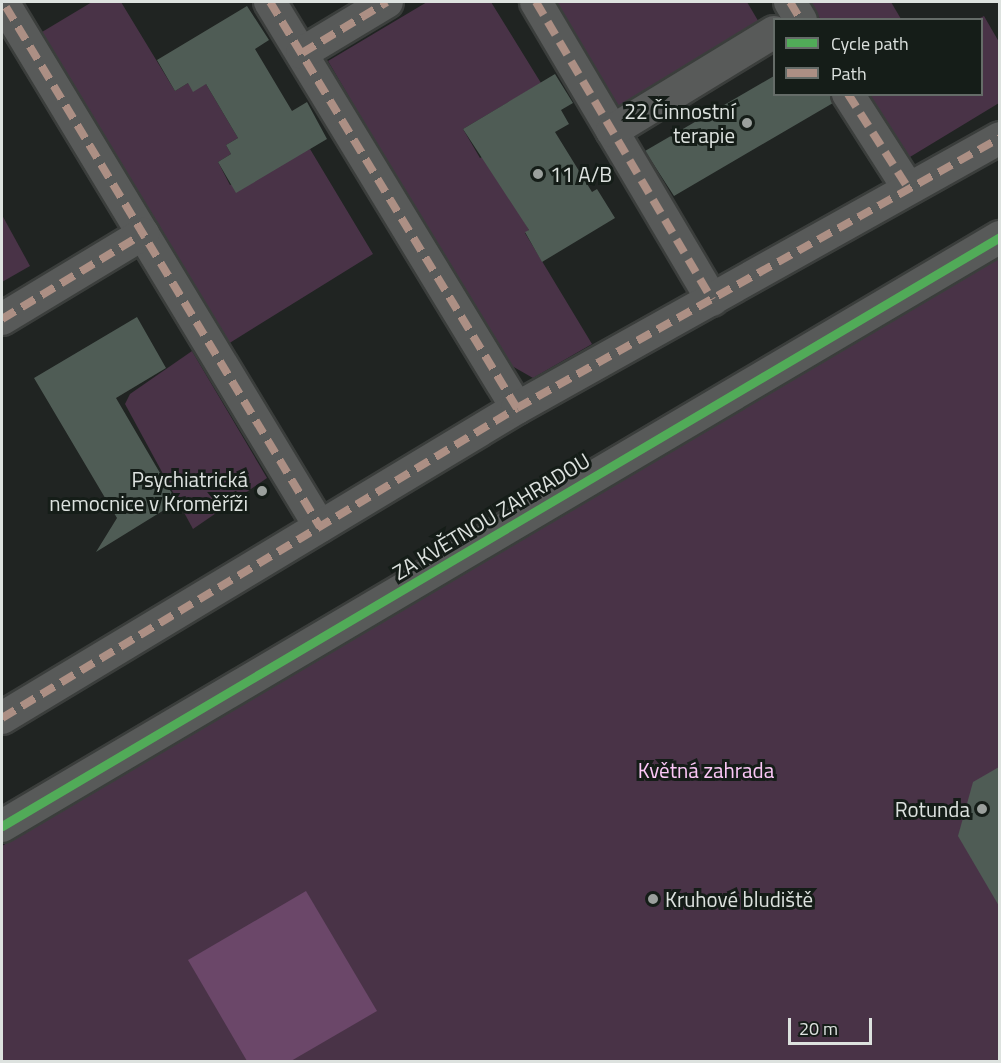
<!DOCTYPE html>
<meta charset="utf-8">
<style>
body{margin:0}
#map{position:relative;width:1001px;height:1063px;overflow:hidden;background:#202422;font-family:"Titillium Web",sans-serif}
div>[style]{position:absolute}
.green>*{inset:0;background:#493347}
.water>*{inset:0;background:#6b4769}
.building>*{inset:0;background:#4f5c55}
.roads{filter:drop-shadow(2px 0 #3b3e3c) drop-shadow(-2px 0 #3b3e3c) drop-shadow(0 2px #3b3e3c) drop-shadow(0 -2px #3b3e3c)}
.minor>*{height:32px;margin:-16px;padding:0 16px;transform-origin:16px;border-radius:16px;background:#585a59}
.quiet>*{height:8px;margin-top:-4px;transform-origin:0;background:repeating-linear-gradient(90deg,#ac8f84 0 15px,transparent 0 23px)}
.cycleway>*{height:9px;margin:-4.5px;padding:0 4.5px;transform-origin:4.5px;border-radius:4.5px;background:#51ab58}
.dots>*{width:16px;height:16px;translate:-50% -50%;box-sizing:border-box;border:3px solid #151d18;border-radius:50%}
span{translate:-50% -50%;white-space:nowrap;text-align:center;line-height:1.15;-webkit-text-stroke:6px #151d18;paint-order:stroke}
.poi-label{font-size:21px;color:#dde2df}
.right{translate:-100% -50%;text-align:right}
.left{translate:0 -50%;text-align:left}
.street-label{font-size:21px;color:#dde2df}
.park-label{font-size:21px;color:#fcc8f7}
.frame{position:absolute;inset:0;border:3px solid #dde2df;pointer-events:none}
.legend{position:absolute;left:773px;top:18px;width:210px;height:78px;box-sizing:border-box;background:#151d18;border:2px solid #656c68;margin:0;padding:8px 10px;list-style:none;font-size:18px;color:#dde2df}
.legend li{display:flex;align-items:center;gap:12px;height:30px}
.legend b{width:30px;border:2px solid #656c68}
.scale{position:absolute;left:788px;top:1018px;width:84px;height:27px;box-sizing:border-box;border:3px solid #dde2df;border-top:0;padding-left:8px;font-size:18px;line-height:21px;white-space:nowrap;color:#dde2df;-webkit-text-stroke:4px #151d18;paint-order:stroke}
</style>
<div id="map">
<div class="green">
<i style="clip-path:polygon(92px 2px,121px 2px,175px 91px,188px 83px,206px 84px,238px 138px,226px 145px,231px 154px,218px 162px,230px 185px,310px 149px,373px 254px,228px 344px,42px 32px)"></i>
<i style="clip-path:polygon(427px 2px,491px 2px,541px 83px,463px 129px,480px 158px,486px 155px,529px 230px,525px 233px,592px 344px,533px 378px,505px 362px,328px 61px)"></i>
<i style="clip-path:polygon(556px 2px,747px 2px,760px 24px,621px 110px)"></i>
<i style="clip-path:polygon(810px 2px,891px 2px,901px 19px,820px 19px)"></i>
<i style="clip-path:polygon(984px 16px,999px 42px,999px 103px,905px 160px,865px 95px,982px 94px,978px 19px)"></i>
<i style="clip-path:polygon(2px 215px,30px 266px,2px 282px)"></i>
<i style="clip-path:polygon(999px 258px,999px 1061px,2px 1061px,2px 846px)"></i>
<i style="clip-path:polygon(192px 351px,267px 478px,193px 529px,125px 404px,130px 394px)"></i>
</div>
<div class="water">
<i style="clip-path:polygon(306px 891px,377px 1011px,291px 1061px,247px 1061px,188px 960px)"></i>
</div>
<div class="building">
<i style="clip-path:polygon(247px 6px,269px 40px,255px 49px,292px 111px,307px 102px,327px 139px,236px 193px,218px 162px,231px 154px,226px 145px,238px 138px,206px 84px,193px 92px,188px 83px,175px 91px,157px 60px)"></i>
<i style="clip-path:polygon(555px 74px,573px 103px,561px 110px,569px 124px,555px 132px,592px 192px,597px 189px,615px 218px,542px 262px,525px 232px,529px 230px,463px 129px)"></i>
<i style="clip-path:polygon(774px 76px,774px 94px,830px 94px,833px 103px,674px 196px,645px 151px)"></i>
<i style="clip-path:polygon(137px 317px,166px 368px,116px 398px,177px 502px,96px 552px,117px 518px,34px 378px)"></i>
<i style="clip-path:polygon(999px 767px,999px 906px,958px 836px,973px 782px)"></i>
</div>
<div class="roads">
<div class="minor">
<i style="left:270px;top:2px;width:475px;rotate:58.7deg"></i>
<i style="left:536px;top:2px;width:346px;rotate:59.4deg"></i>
<i style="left:790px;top:2px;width:21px;rotate:59deg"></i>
<i style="left:6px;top:7px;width:607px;rotate:58.87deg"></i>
<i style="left:302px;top:53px;width:99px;rotate:-31deg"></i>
<i style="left:848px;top:94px;width:112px;rotate:57.4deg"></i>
<i style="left:612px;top:131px;width:190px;rotate:-31.4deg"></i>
<i style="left:2px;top:319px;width:165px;rotate:-31.1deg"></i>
<i style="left:2px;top:718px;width:601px;rotate:-31.05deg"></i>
<i style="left:517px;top:408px;width:553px;rotate:-29.21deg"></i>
<i style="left:2px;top:826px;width:1159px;rotate:-30.55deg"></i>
</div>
</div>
<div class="quiet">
<i style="left:270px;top:2px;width:475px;rotate:58.7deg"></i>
<i style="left:536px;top:2px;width:346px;rotate:59.4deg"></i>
<i style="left:790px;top:2px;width:21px;rotate:59deg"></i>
<i style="left:6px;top:7px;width:607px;rotate:58.87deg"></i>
<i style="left:302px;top:53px;width:99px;rotate:-31deg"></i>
<i style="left:848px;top:94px;width:112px;rotate:57.4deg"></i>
<i style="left:2px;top:319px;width:165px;rotate:-31.1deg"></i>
<i style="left:2px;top:718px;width:601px;rotate:-31.05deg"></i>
<i style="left:517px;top:408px;width:553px;rotate:-29.21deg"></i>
</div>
<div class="cycleway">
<i style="left:2px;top:826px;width:1159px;rotate:-30.55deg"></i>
</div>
<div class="dots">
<i style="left:747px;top:123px;background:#9ba09d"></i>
<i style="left:538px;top:174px;background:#9ba09d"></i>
<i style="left:262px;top:491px;background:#9ba09d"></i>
<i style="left:982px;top:809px;background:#9ba09d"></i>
<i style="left:653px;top:899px;background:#9ba09d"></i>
</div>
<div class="poi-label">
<span class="right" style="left:735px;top:123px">22 Činnostní<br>terapie</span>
<span class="left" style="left:550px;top:174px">11 A/B</span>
<span class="right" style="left:248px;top:491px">Psychiatrická<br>nemocnice v Kroměříži</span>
<span class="right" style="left:970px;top:809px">Rotunda</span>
<span class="left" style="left:665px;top:899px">Kruhové bludiště</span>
</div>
<div class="street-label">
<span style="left:491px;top:516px;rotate:-31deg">ZA KVĚTNOU ZAHRADOU</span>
</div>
<div class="park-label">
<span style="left:706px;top:770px">Květná zahrada</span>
</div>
<div class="frame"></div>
<ul class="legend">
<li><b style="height:8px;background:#51ab58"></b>Cycle path</li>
<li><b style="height:8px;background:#ac8f84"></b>Path</li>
</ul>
<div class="scale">20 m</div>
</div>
